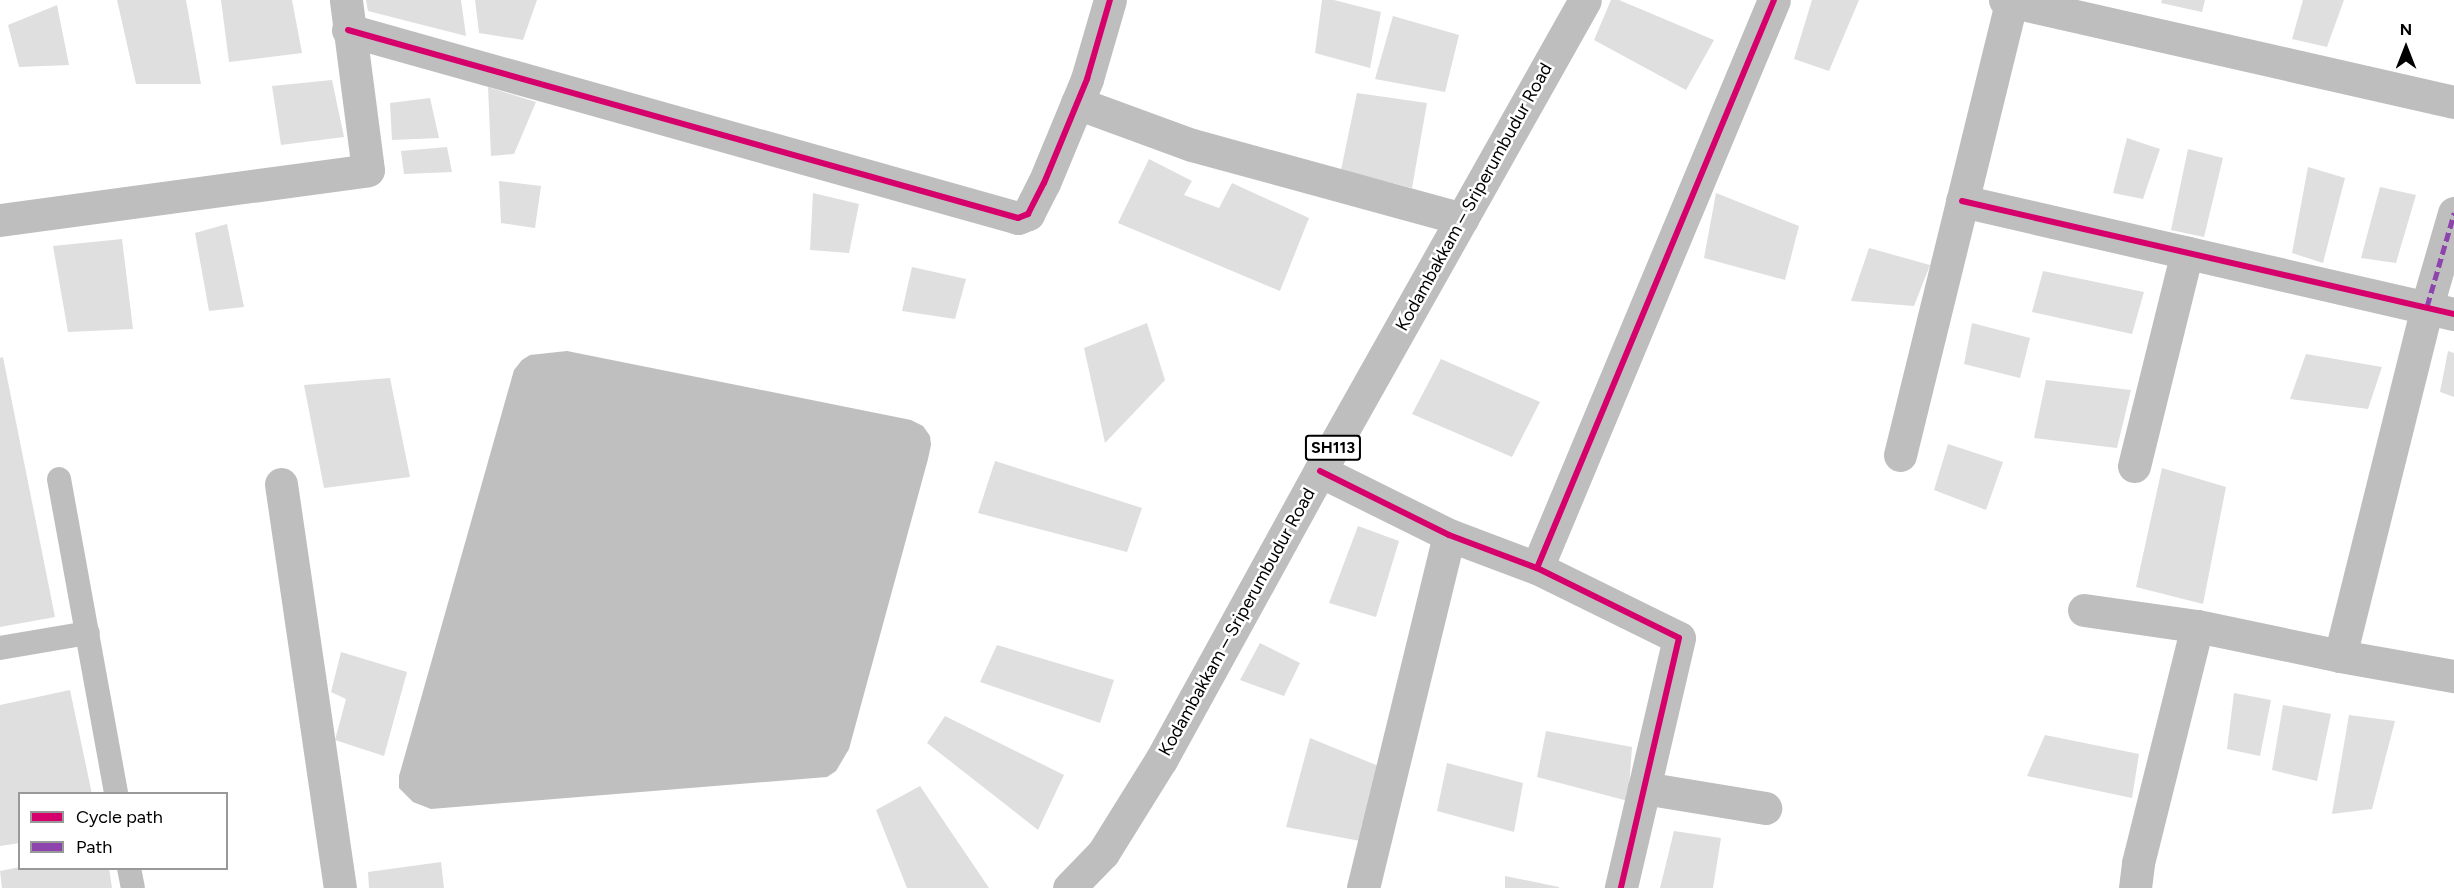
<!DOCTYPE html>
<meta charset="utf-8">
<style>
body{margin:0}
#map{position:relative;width:2454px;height:888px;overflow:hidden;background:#fff;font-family:Figtree,sans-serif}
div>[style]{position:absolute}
.water>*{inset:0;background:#bfbfbf}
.building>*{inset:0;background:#dfdfdf}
.service>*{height:24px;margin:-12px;padding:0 12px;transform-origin:12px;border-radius:12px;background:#bebebe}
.minor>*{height:33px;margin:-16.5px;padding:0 16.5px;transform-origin:16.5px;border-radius:16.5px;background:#bebebe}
.primary>*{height:33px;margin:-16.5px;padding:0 16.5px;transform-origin:16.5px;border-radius:16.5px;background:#bebebe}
.quiet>*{height:4.5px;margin-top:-2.25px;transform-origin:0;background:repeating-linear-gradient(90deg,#8e44ad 0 9px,transparent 0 13.5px)}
.cycleway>*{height:6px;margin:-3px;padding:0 3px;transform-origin:3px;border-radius:3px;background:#d6006c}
span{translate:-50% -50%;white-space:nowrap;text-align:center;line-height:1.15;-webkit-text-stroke:5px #fff;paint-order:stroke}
.shield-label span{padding:2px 4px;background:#fff;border:2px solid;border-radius:4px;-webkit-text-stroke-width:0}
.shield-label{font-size:16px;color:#000;font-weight:700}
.street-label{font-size:18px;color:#000}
.legend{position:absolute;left:18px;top:792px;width:210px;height:78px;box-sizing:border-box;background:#fff;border:2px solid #999;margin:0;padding:8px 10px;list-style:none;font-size:18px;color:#000}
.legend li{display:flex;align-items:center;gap:12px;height:30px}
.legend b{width:30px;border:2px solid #999}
.north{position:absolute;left:2376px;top:18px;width:60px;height:60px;-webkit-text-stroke:4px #fff;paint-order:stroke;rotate:0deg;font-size:16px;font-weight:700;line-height:24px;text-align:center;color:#000}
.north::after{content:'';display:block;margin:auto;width:21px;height:27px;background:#000;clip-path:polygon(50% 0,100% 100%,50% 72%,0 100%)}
</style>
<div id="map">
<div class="water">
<i style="clip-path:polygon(567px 351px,911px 420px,923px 426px,930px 436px,931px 445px,928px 459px,849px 749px,836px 771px,827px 777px,431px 809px,413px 802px,399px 788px,399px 776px,514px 370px,522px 360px,530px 355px)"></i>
</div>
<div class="building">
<i style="clip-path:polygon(117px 0,186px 0,201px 84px,136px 84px)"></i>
<i style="clip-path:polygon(221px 0,292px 0,302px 53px,229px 62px)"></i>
<i style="clip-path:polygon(366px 0,461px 0,466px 36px,368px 11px)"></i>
<i style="clip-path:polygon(475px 0,537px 0,523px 40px,479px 33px)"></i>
<i style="clip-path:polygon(1322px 0,1334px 0,1381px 12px,1370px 68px,1315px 53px)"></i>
<i style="clip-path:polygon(1611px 0,1619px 0,1714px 40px,1686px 90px,1594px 40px)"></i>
<i style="clip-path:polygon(1812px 0,1859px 0,1829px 71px,1794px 59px)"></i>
<i style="clip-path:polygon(2162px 0,2205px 0,2202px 12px,2161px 3px)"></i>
<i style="clip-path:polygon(2303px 0,2344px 0,2327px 47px,2292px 39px)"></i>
<i style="clip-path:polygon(57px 5px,69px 65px,19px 67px,8px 25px)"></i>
<i style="clip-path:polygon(1393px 16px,1459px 35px,1445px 92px,1375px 79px)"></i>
<i style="clip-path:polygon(332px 80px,344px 137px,281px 145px,272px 86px)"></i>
<i style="clip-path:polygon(488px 87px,536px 102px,514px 154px,491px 156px)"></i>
<i style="clip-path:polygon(1357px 93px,1427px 103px,1412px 188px,1341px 170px)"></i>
<i style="clip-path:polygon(430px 98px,439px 138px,392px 140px,390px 103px)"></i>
<i style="clip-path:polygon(2127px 138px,2160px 149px,2143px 199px,2113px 193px)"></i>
<i style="clip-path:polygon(447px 147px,452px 172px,404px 174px,401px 151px)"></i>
<i style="clip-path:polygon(2188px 149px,2223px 158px,2204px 237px,2171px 230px)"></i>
<i style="clip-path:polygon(1149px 159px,1192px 181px,1184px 195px,1219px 208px,1232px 183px,1309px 218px,1280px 291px,1118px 223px)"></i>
<i style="clip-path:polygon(2308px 167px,2345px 178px,2323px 263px,2292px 253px)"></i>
<i style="clip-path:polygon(499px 181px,541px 186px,535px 228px,501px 223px)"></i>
<i style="clip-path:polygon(2380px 187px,2416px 195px,2396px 263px,2361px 258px)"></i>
<i style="clip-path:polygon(813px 193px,859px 204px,849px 253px,810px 250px)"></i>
<i style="clip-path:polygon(1716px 193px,1799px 226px,1785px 280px,1704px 258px)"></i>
<i style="clip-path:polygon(227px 224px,244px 307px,209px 311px,195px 233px)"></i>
<i style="clip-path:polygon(122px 239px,133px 329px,68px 332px,53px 246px)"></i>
<i style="clip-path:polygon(1869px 248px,1930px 265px,1914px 306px,1851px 301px)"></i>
<i style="clip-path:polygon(912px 267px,966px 279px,955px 319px,902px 311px)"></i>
<i style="clip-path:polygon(2043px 271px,2144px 292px,2132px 334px,2032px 312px)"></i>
<i style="clip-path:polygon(1147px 323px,1165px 380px,1105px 443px,1084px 348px)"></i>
<i style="clip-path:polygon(1972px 323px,2030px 338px,2020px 378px,1964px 364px)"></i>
<i style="clip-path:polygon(2448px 351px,2454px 353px,2454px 397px,2440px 392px)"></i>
<i style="clip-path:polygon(2306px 354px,2382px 367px,2368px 409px,2290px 399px)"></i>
<i style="clip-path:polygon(3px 357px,55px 617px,0 627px,0 358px)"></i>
<i style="clip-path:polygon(1441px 359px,1540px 402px,1512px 457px,1412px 414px)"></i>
<i style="clip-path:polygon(390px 378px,410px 477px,324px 488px,304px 385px)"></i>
<i style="clip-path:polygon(2046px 380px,2131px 390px,2117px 448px,2034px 438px)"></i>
<i style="clip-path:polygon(1948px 444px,2003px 462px,1986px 510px,1934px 490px)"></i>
<i style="clip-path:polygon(995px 461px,1142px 508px,1127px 552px,978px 513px)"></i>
<i style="clip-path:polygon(2162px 468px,2226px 487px,2203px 604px,2136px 587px)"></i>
<i style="clip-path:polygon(1358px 526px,1399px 541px,1376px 617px,1329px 603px)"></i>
<i style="clip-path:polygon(1260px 643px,1300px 663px,1284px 696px,1240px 680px)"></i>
<i style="clip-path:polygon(997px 645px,1114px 680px,1100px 723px,980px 682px)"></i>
<i style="clip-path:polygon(341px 652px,407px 672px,384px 756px,335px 740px,346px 699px,331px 692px)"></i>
<i style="clip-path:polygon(70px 690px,92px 794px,20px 794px,20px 843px,0 846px,0 705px)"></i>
<i style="clip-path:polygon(2234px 693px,2271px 700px,2260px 756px,2227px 749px)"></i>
<i style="clip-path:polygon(2283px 705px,2331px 714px,2317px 781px,2272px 770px)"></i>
<i style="clip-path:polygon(2349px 715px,2395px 721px,2372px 809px,2332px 814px)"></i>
<i style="clip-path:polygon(945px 716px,1064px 775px,1038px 830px,927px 743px)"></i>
<i style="clip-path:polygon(1546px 731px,1632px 747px,1628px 801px,1537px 777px)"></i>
<i style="clip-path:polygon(2045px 735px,2139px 754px,2132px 798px,2027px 776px)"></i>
<i style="clip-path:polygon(1310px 738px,1381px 767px,1360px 841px,1286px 827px)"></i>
<i style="clip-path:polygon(1447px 763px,1523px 783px,1514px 832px,1437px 811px)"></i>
<i style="clip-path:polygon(920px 786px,989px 888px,907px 888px,876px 810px)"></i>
<i style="clip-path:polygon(1674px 831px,1721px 838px,1713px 888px,1660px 888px)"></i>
<i style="clip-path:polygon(441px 862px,444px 888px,369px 888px,368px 872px)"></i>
<i style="clip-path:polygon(20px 867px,109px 868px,112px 888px,2px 888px,0 871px)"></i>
<i style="clip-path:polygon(1505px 876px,1559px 887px,1559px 888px,1505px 888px)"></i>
</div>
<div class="service">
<i style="left:59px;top:479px;width:320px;rotate:79.7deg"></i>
<i style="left:0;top:648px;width:89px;rotate:-9.7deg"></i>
<i style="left:129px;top:868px;width:20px;rotate:79deg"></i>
</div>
<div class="minor">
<i style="left:2005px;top:0;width:460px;rotate:12.8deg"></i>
<i style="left:348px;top:30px;width:696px;rotate:15.67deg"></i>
<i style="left:1018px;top:218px;width:11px;rotate:-22deg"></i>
<i style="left:1028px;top:214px;width:35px;rotate:-63deg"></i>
<i style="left:1044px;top:183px;width:113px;rotate:-67.5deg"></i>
<i style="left:1087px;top:79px;width:82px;rotate:-73.8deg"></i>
<i style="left:1077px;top:103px;width:122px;rotate:20.1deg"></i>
<i style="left:1192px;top:145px;width:280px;rotate:15.3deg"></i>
<i style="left:1962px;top:201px;width:505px;rotate:12.94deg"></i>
<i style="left:0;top:220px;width:371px;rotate:-7.7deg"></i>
<i style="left:368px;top:170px;width:171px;rotate:-97.4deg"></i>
<i style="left:1900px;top:455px;width:466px;rotate:-76.2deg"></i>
<i style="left:2134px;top:466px;width:220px;rotate:-76.1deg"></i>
<i style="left:1320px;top:471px;width:144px;rotate:26.4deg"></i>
<i style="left:1449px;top:535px;width:94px;rotate:20.6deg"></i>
<i style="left:1537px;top:568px;width:158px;rotate:26.2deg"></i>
<i style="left:1679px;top:638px;width:257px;rotate:103.1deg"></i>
<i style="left:281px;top:484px;width:408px;rotate:81.7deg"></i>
<i style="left:1537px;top:568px;width:615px;rotate:-67.35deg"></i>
<i style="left:2084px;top:610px;width:114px;rotate:8.1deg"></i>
<i style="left:2197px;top:626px;width:146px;rotate:11.8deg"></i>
<i style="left:2340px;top:656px;width:116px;rotate:10deg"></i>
<i style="left:2340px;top:656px;width:361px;rotate:-76deg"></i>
<i style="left:2427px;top:306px;width:97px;rotate:-73.8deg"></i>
<i style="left:1644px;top:788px;width:123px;rotate:9.4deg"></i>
<i style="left:1363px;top:888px;width:363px;rotate:-76.3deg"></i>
<i style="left:2135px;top:888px;width:25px;rotate:-83deg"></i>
<i style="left:2138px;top:863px;width:244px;rotate:-76deg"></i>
</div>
<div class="primary">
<i style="left:1069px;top:888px;width:49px;rotate:-45.8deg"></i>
<i style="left:1103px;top:853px;width:110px;rotate:-58.1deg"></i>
<i style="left:1161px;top:760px;width:330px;rotate:-61.2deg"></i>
<i style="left:1320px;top:471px;width:540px;rotate:-60.64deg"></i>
</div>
<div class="quiet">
<i style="left:2427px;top:306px;width:97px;rotate:-73.8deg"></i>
</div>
<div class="cycleway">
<i style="left:348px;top:30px;width:696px;rotate:15.67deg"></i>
<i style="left:1018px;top:218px;width:11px;rotate:-22deg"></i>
<i style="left:1028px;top:214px;width:35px;rotate:-63deg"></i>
<i style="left:1044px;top:183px;width:113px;rotate:-67.5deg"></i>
<i style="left:1087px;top:79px;width:82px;rotate:-73.8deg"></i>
<i style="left:1962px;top:201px;width:505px;rotate:12.94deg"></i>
<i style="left:1320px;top:471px;width:144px;rotate:26.4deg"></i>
<i style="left:1449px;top:535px;width:94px;rotate:20.6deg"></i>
<i style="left:1537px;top:568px;width:158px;rotate:26.2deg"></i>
<i style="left:1679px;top:638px;width:257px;rotate:103.1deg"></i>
<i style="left:1537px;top:568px;width:615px;rotate:-67.35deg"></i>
</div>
<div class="shield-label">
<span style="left:1333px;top:448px">SH113</span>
</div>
<div class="street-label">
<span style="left:1474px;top:197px;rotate:-61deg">Kodambakkam – Sriperumbudur Road</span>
<span style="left:1237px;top:622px;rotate:-61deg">Kodambakkam – Sriperumbudur Road</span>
</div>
<ul class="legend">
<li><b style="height:8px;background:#d6006c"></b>Cycle path</li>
<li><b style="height:8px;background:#8e44ad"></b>Path</li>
</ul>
<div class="north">N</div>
</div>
